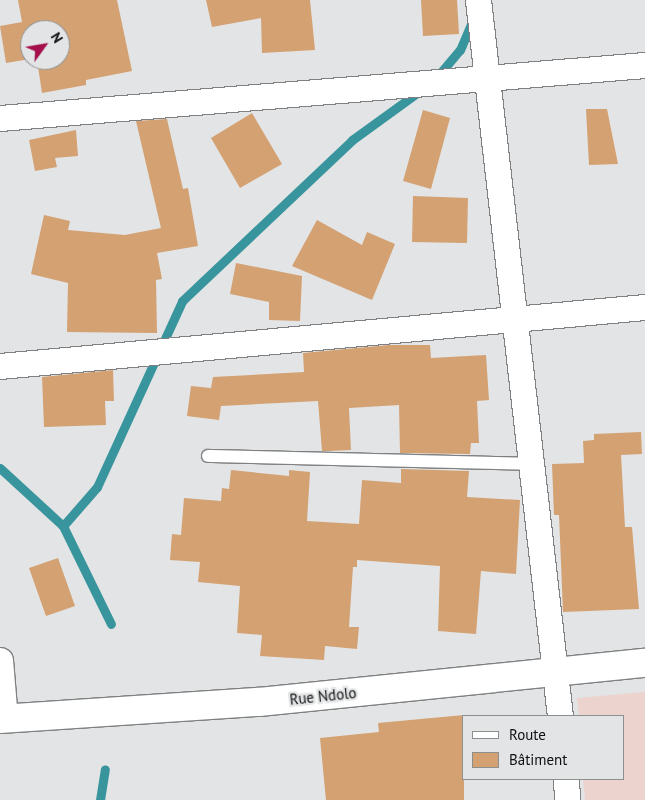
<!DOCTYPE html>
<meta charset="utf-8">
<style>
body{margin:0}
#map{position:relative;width:645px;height:800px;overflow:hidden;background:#e2e4e5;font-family:"PT Sans",sans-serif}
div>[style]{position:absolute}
.education>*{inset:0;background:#edd3ce}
.stream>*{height:9px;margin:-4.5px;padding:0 4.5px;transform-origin:4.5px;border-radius:4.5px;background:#39959d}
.building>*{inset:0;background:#d4a173}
.roads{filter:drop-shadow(1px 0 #7e8081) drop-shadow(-1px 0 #7e8081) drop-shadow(0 1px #7e8081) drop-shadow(0 -1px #7e8081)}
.lane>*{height:12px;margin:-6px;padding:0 6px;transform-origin:6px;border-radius:6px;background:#fff}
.street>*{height:25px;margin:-12.5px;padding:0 12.5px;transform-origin:12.5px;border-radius:12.5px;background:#fff}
.primary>*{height:28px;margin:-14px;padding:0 14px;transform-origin:14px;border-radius:14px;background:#fff}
span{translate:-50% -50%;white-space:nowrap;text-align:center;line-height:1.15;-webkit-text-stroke:4.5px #e2e4e5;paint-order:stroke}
.street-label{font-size:15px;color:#0e0f0f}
.legend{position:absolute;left:462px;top:715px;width:162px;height:65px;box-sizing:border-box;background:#e2e4e5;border:1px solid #8d8f8f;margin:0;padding:6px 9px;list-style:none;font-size:15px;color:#0e0f0f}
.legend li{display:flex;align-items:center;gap:10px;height:25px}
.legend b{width:25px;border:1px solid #8d8f8f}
.north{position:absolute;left:20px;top:20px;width:50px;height:50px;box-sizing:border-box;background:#e2e4e5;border:1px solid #8d8f8f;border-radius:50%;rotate:58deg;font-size:14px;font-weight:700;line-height:20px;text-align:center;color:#0e0f0f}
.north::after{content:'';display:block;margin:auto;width:18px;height:22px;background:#a40e4b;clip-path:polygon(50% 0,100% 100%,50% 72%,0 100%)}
</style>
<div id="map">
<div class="education">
<i style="clip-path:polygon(645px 692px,645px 800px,585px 800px,583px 779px,624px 779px,624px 716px,579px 716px,577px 698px)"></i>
</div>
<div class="stream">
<i style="left:437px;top:77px;width:35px;rotate:-50deg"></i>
<i style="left:460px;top:50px;width:34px;rotate:-67deg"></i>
<i style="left:0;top:468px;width:86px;rotate:42.6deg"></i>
<i style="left:63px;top:526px;width:109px;rotate:63.9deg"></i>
<i style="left:63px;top:526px;width:52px;rotate:-48.9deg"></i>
<i style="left:97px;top:487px;width:205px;rotate:-65.4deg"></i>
<i style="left:182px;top:301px;width:234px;rotate:-43.4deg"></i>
<i style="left:352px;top:140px;width:85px;rotate:-35.9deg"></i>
<i style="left:100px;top:800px;width:31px;rotate:-81deg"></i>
</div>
<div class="building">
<i style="clip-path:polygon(18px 0,117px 0,132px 71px,86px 80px,86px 85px,42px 93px,37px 60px,60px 60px,60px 30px,30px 30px,30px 59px,6px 63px,0 26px,22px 22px)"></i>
<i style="clip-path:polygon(206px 0,310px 0,315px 50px,262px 53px,261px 18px,212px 27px)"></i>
<i style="clip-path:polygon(421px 0,457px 0,459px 34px,423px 36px)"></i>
<i style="clip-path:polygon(586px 109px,607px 109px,618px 164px,589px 165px)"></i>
<i style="clip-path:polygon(423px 110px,450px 118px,431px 189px,403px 181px)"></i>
<i style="clip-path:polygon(252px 113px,282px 164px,240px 188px,211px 138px)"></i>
<i style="clip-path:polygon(167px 119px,183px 189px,188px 188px,198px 246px,157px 253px,162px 279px,156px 280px,157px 333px,67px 332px,68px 283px,31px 274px,44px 215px,70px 221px,68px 230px,125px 235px,161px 228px,136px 121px)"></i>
<i style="clip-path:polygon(76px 130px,78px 156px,55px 158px,57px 167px,35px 171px,29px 140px)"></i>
<i style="clip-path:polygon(413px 196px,468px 198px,467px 243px,412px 242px)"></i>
<i style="clip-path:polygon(317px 220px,362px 245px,367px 232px,395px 244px,372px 300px,292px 266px)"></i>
<i style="clip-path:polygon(236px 263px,302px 276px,300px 321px,269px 320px,269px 302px,230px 294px)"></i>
<i style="clip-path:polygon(389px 345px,430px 345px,431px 358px,486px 355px,489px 400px,477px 401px,479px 443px,471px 443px,470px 454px,400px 453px,399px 405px,349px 408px,351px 450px,330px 451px,322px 451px,318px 401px,221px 406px,219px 420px,187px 416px,191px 386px,211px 388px,213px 377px,304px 372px,303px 353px)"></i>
<i style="clip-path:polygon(113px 370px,114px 401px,105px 401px,106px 425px,44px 427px,42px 377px)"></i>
<i style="clip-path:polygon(641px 432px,642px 454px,621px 455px,625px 527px,632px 527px,639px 609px,563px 612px,559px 515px,554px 515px,552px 464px,584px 463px,583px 441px,594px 440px,594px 434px)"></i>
<i style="clip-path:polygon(401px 469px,469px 471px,467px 497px,520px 500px,516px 574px,481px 571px,476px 634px,438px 631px,440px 566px,357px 560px,357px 567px,353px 567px,349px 627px,359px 627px,357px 649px,325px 646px,324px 660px,260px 656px,262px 635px,237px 633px,240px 586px,198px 582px,200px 562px,170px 560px,172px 534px,181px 535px,184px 498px,221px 501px,222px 488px,229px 489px,231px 470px,289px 476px,289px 470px,310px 472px,307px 521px,359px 524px,362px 480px,401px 483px)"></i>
<i style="clip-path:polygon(58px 558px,75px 606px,46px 616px,29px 568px)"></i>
<i style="clip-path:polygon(464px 715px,464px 800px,326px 800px,320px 738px,379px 732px,378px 723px)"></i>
</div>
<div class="roads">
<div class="lane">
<i style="left:208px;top:456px;width:322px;rotate:1.4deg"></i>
</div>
<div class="street">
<i style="left:478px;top:0;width:721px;rotate:83.47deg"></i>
<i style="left:0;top:118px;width:647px;rotate:-4.7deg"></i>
<i style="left:0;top:366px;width:648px;rotate:-5.23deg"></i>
<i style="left:0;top:660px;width:59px;rotate:85.2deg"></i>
<i style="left:566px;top:779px;width:21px;rotate:87deg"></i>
</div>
<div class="primary">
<i style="left:0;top:719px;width:260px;rotate:-3.8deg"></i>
<i style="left:259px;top:702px;width:388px;rotate:-5.8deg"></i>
</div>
</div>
<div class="street-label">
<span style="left:323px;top:696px;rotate:-6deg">Rue Ndolo</span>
</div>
<ul class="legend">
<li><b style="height:6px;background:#fff"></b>Route</li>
<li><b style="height:14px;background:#d4a173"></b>Bâtiment</li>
</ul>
<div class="north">N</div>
</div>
